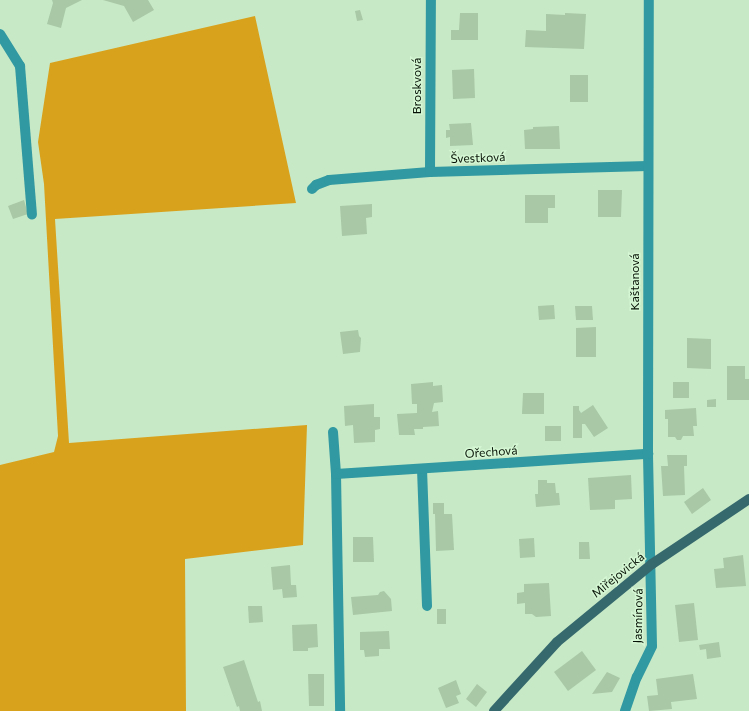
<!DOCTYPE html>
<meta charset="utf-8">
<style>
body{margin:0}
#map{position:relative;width:749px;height:711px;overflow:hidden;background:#c8e9c6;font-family:Commissioner,sans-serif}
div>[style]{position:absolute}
.forest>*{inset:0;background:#d9a21d}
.building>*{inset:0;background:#a8c8a6}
.street>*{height:10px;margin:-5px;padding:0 5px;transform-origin:5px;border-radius:5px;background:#3099a1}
.secondary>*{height:10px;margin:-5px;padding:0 5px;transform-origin:5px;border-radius:5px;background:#35696e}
span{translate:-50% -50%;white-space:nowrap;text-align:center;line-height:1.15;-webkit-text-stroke:3px #d5f7d3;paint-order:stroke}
.street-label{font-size:12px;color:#061105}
</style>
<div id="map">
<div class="forest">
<i style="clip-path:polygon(255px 16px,296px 203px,55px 219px,69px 443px,307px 425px,303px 545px,185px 559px,186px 711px,0 711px,0 465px,54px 452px,58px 436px,44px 184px,38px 142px,50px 63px)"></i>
</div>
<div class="building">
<i style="clip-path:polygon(52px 0,82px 0,66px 8px,61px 28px,47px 24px,53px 3px)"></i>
<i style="clip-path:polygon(103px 0,148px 0,154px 10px,133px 22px,124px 6px)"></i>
<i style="clip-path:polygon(360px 10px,363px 20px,357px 21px,355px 11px)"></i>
<i style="clip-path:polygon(460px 13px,478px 13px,478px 40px,451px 40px,451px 30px,459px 30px)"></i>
<i style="clip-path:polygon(565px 13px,586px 14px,584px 49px,525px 47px,526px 30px,546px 31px,546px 14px,565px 15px)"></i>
<i style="clip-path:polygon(474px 69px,475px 98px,453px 99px,452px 70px)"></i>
<i style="clip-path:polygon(570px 75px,588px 75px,588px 102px,570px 102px)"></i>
<i style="clip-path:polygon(471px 123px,473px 145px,450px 146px,450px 137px,446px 138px,446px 130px,450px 130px,449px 124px)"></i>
<i style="clip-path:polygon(559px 126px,560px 149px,525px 149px,524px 130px,533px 129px,533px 127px)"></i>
<i style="clip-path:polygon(598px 190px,622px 190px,621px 217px,598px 217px)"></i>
<i style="clip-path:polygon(525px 195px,555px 195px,555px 208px,548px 208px,548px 223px,525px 223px)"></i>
<i style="clip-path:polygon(24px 200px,28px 214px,13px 219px,8px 206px)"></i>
<i style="clip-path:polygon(372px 204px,372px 217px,366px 218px,367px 234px,342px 236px,340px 206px)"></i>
<i style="clip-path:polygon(554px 305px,555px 319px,539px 320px,538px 306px)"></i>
<i style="clip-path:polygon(575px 306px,592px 306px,593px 320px,576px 320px)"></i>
<i style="clip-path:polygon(596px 327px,596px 357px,576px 357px,576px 328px)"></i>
<i style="clip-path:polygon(358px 330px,359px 336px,361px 338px,360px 352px,343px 354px,340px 332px)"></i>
<i style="clip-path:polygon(687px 338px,711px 339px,711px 369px,687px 368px)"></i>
<i style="clip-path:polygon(727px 366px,745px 366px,745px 379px,749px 379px,749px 400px,727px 400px)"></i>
<i style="clip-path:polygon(433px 382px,433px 386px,442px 385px,443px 402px,434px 403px,432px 412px,438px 411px,439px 426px,423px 427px,423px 429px,414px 429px,415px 435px,399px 435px,397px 414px,417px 413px,417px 404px,412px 404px,411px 384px)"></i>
<i style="clip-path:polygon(673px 382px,689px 382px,689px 398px,673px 398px)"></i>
<i style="clip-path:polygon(523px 393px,544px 393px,544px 414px,522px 414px)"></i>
<i style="clip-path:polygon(716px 399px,716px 407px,707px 407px,707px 400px)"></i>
<i style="clip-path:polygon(374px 404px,374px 417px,380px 417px,380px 429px,375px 430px,375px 442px,354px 443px,353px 425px,345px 426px,344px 406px)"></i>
<i style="clip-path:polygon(593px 405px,608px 428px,594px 437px,585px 424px,582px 424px,582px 438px,573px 438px,573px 406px,579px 406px,579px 410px,581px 413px)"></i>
<i style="clip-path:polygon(696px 408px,697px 426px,693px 426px,694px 436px,683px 436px,681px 440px,677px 440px,675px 437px,668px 437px,668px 419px,665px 419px,665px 410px)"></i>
<i style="clip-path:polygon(545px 426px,561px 426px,561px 441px,545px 441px)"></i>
<i style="clip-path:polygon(667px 455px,687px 455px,687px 466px,684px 466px,685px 495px,663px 496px,661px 466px,668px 466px)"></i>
<i style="clip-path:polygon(631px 475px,632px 499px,615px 500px,615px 509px,590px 510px,588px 478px)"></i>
<i style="clip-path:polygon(538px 480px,547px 480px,547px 483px,555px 483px,556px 493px,559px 493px,560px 505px,536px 507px,535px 494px,538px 494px)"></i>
<i style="clip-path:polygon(703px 488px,711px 500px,692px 514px,684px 502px)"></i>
<i style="clip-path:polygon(433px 503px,444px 503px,444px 514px,452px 514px,454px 550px,436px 551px,435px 514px,433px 514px)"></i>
<i style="clip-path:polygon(353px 537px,373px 537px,374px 562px,353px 562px)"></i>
<i style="clip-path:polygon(534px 538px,535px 557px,520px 558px,519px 539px)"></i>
<i style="clip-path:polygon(579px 542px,589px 542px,590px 559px,579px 559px)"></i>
<i style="clip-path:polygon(743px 555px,746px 586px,716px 588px,714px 569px,724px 568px,723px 558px)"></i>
<i style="clip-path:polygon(290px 565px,291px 585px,296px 585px,297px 597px,283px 598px,282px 589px,273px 590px,271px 567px)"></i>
<i style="clip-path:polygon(549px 583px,551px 616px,536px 617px,532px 614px,525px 614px,525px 603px,517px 604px,517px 593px,524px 592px,524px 584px)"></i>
<i style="clip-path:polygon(384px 591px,391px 599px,392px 611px,353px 615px,351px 597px,378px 595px,380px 592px)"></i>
<i style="clip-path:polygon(694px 603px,698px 640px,679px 642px,675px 605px)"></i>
<i style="clip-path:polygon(248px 606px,262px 606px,263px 622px,249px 623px)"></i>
<i style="clip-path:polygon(437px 609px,446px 609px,446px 624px,437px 624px)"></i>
<i style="clip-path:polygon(317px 624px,318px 647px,308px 648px,308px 651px,293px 651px,292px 625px)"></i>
<i style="clip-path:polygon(389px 631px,390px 649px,379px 649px,379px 656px,365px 657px,364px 650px,360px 650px,360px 632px)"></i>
<i style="clip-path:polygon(719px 642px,721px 657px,707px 659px,706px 649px,700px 650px,699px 645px)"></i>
<i style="clip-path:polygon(582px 651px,596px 670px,568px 691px,554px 672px)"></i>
<i style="clip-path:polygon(244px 660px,258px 702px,260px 701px,262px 711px,240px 711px,239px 706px,237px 707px,223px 667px)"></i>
<i style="clip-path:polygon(607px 672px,620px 678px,612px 692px,592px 694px)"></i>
<i style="clip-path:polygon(308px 674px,324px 674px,324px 706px,309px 706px)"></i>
<i style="clip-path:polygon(693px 674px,697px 699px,671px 702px,672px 709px,649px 711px,647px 696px,658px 695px,656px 679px)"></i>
<i style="clip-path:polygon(456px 680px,461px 694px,456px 696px,459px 703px,446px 708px,438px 688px)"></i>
<i style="clip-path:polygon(477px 684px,487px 692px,476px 707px,466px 699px)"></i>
</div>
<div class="street">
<i style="left:0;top:34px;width:38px;rotate:58deg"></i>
<i style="left:20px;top:66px;width:149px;rotate:85.4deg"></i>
<i style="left:430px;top:172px;width:172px;rotate:-89.7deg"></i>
<i style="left:312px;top:189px;width:6px;rotate:-45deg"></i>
<i style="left:316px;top:185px;width:14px;rotate:-21deg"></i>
<i style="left:329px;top:180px;width:101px;rotate:-4.5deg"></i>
<i style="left:430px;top:172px;width:218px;rotate:-1.6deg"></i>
<i style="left:333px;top:432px;width:42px;rotate:85.9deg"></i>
<i style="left:336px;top:474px;width:237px;rotate:89deg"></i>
<i style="left:422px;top:469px;width:137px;rotate:87.9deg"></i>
<i style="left:336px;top:474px;width:313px;rotate:-3.7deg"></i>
<i style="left:625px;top:711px;width:36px;rotate:-71deg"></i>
<i style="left:637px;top:677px;width:34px;rotate:-64deg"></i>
<i style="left:652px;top:646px;width:192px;rotate:-91.2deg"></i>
<i style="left:648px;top:454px;width:454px;rotate:-89.9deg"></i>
</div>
<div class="secondary">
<i style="left:494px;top:711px;width:93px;rotate:-47.6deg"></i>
<i style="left:557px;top:642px;width:123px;rotate:-39.4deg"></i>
<i style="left:652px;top:564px;width:117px;rotate:-33.8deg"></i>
</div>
<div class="street-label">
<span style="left:417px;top:86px;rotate:-90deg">Broskvová</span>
<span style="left:478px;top:158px;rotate:-2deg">Švestková</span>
<span style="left:635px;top:282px;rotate:-90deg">Kaštanová</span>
<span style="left:491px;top:452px;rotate:-4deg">Ořechová</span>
<span style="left:618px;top:575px;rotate:-39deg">Miřejovická</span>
<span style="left:638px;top:616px;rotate:-89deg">Jasmínová</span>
</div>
</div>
